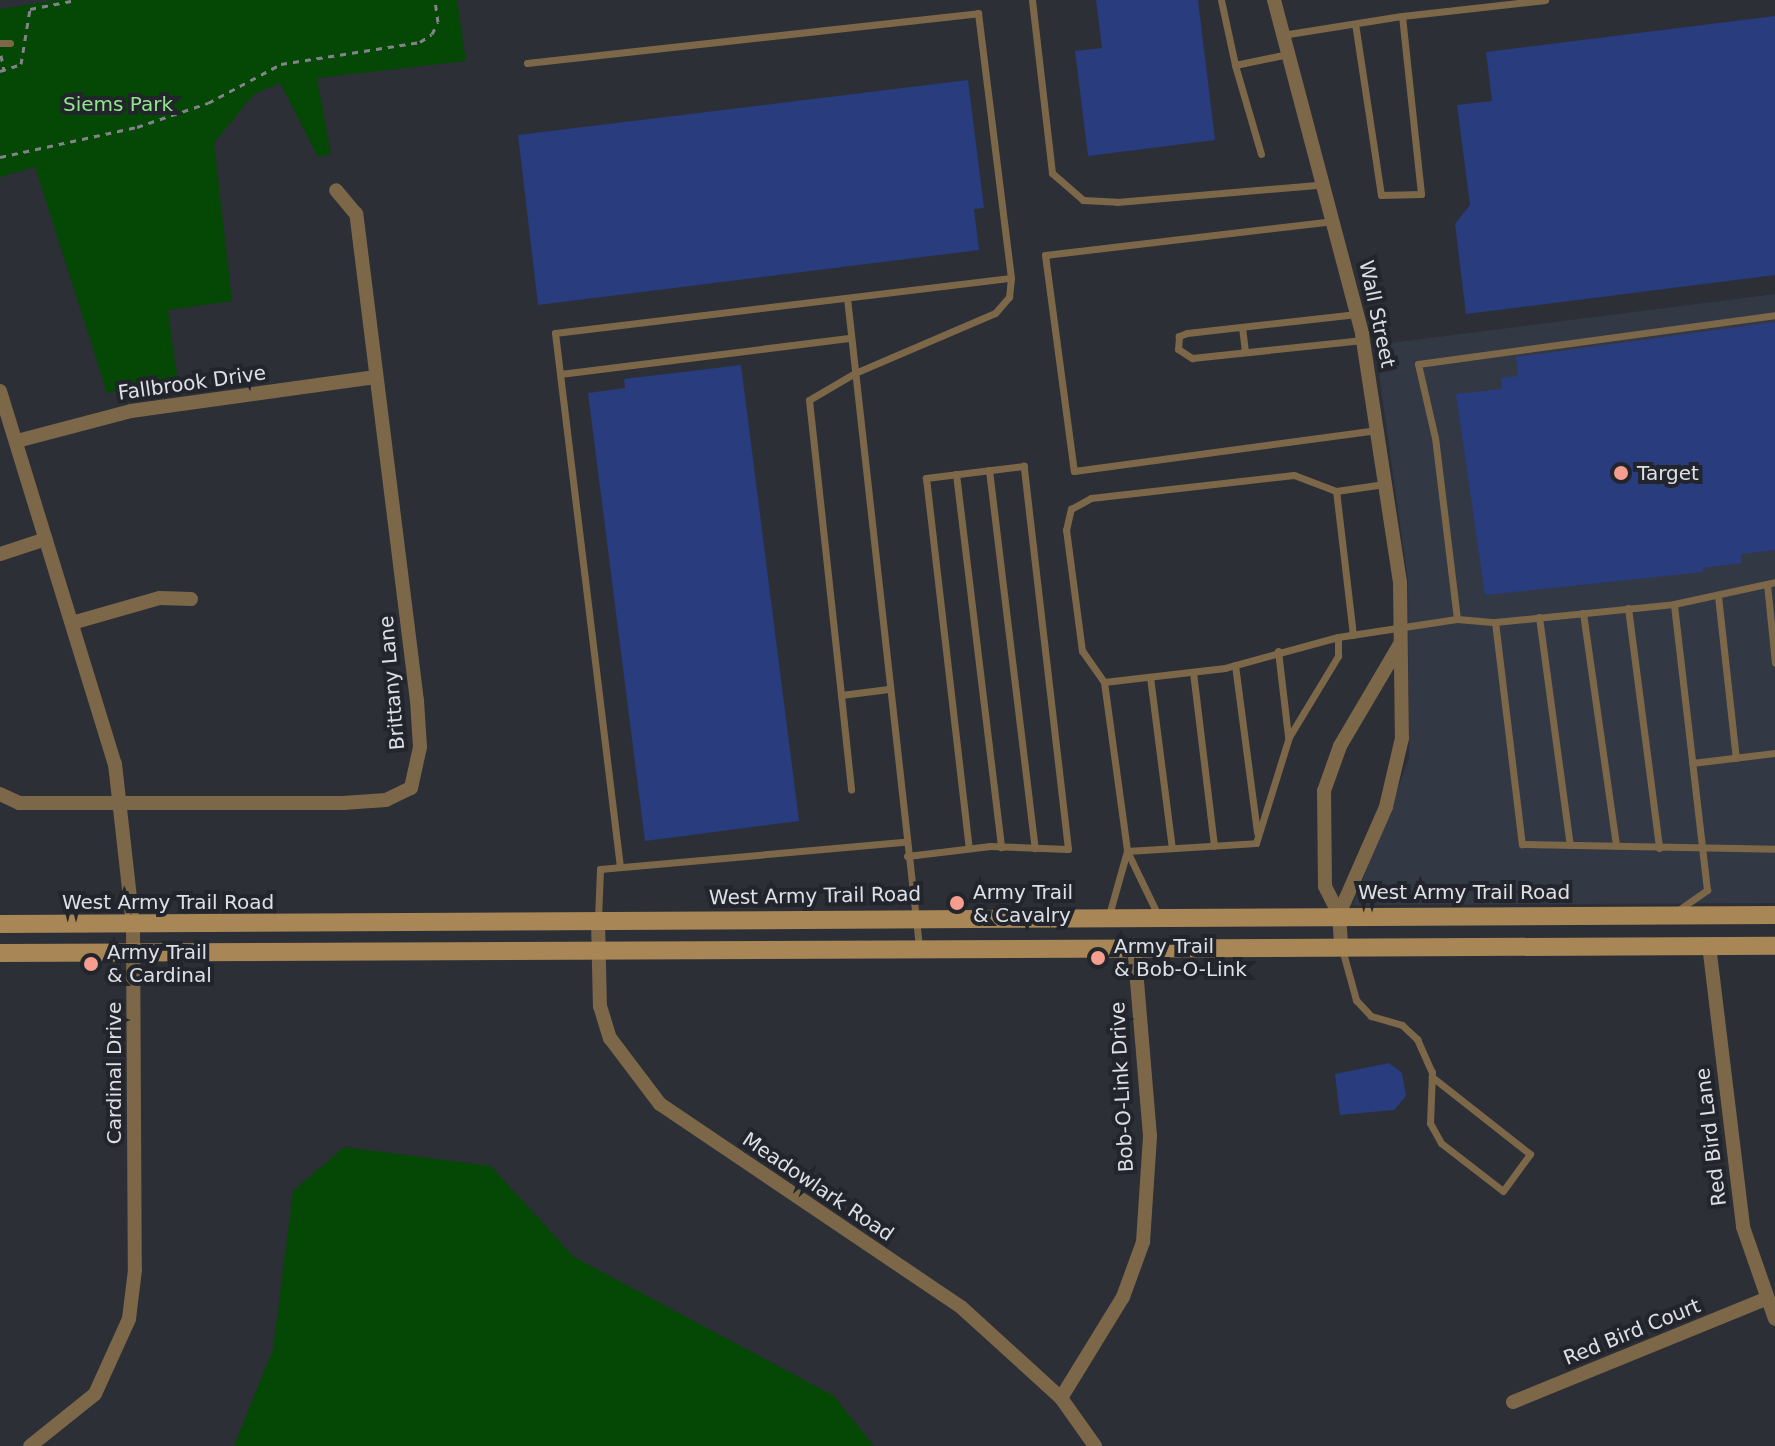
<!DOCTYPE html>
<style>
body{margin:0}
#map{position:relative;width:1775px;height:1446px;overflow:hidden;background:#2c2f36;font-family:"DejaVu Sans",sans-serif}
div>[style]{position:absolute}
.built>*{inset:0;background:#333845}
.green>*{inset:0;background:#054705}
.building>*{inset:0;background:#283c7e}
.path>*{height:3px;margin-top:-1.5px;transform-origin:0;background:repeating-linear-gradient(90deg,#82848a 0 6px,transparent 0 12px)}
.lane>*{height:7px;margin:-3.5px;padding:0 3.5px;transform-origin:3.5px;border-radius:3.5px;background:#7d6749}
.street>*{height:14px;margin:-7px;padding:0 7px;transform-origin:7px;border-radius:7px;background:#7d6749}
.secondary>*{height:18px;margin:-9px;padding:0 9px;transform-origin:9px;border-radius:9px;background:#a98656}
.dots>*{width:22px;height:22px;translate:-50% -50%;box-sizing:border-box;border:4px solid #22252b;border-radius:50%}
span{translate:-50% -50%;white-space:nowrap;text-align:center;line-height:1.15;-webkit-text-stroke:8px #22252b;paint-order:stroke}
.park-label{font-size:20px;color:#93e58d}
.street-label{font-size:20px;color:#dee0e5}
.poi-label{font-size:20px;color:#dee0e5}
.left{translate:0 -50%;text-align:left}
</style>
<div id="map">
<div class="built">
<i style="clip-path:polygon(1775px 294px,1775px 903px,1353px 905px,1409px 759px,1408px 581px,1375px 345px)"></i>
</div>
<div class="green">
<i style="clip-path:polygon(57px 0,457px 0,466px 61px,317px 78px,331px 154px,318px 157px,280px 83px,254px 94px,214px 143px,232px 301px,168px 310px,178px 383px,107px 393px,35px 167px,0 177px,0 9px)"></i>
<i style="clip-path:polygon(344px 1147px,491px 1166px,574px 1257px,834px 1396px,874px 1446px,234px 1446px,273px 1349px,293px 1191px)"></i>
</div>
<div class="building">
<i style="clip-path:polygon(1096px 0,1198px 0,1215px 140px,1088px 156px,1075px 51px,1102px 48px)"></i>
<i style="clip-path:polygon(1775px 16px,1775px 275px,1466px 314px,1455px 224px,1470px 205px,1457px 105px,1492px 101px,1486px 52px)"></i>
<i style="clip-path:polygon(968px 80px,984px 208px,974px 209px,979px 250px,538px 305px,518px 135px)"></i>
<i style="clip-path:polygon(1775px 322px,1775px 550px,1741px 554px,1742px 563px,1703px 568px,1703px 572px,1485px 595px,1456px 394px,1502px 389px,1501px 378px,1518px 376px,1516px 357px)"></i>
<i style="clip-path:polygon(741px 365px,799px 821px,645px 841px,588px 393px,625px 388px,624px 379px)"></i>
<i style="clip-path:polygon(1389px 1063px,1402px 1073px,1406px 1096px,1394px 1110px,1340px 1115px,1335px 1074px)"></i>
</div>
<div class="path">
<i style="left:1px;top:55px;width:16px;rotate:79deg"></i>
<i style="left:0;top:71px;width:22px;rotate:-18deg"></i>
<i style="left:21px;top:64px;width:56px;rotate:-80.7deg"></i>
<i style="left:30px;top:9px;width:47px;rotate:-11.1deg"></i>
<i style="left:0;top:157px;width:140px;rotate:-12.4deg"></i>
<i style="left:137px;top:127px;width:75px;rotate:-18.7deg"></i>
<i style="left:208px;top:103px;width:83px;rotate:-28.1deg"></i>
<i style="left:281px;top:64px;width:141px;rotate:-9deg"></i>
<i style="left:420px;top:42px;width:14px;rotate:-34deg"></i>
<i style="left:432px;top:34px;width:13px;rotate:-63deg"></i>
<i style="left:438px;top:22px;width:22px;rotate:-98deg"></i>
</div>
<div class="lane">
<i style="left:1032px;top:0;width:174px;rotate:83.4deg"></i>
<i style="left:1052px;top:173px;width:41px;rotate:41.1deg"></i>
<i style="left:1083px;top:200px;width:34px;rotate:3deg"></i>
<i style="left:1117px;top:202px;width:209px;rotate:-4.9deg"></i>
<i style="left:1221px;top:0;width:66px;rotate:77.8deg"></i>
<i style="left:1402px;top:16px;width:144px;rotate:-6.4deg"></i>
<i style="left:1282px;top:35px;width:121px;rotate:-9deg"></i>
<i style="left:1402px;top:16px;width:179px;rotate:83.9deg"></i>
<i style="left:1421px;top:194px;width:40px;rotate:178.6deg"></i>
<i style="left:1381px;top:195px;width:173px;rotate:-98.6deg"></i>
<i style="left:0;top:43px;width:10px"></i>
<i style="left:527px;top:63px;width:454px;rotate:-6.3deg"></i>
<i style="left:978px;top:13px;width:267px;rotate:82.9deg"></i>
<i style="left:1261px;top:154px;width:93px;rotate:-106.3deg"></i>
<i style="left:1235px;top:65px;width:54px;rotate:-11.7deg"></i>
<i style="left:1334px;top:221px;width:291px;rotate:173.3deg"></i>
<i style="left:1045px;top:255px;width:218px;rotate:82.4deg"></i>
<i style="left:1074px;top:471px;width:308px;rotate:-7.7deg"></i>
<i style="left:847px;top:298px;width:652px;rotate:83.66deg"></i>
<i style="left:1357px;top:314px;width:171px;rotate:173.6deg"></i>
<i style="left:1187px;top:333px;width:9px;rotate:159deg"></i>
<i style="left:1179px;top:336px;width:13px;rotate:94deg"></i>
<i style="left:1178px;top:349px;width:17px;rotate:33deg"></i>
<i style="left:1192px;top:358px;width:172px;rotate:-6deg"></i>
<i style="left:1242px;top:327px;width:25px;rotate:83deg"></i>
<i style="left:560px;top:374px;width:293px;rotate:-7.1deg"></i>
<i style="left:989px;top:470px;width:381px;rotate:83.1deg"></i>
<i style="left:956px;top:474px;width:376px;rotate:83.1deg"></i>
<i style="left:1767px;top:584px;width:79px;rotate:84.2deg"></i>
<i style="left:1718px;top:596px;width:163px;rotate:83.7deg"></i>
<i style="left:1628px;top:608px;width:242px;rotate:82.6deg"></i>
<i style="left:1583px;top:613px;width:235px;rotate:81.9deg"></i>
<i style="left:1539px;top:617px;width:230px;rotate:82.3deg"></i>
<i style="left:1457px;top:619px;width:38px;rotate:5deg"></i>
<i style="left:1495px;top:622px;width:224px;rotate:83.1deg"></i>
<i style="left:1522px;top:844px;width:253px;rotate:1.1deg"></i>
<i style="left:1495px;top:622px;width:180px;rotate:-5.7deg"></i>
<i style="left:1353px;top:635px;width:145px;rotate:-96.7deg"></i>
<i style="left:1336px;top:491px;width:49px;rotate:-8.3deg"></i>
<i style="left:1338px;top:637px;width:120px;rotate:-8.6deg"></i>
<i style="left:1457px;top:619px;width:182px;rotate:-96.9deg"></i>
<i style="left:1435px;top:438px;width:76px;rotate:-102.9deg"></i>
<i style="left:1418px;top:364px;width:360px;rotate:-7.8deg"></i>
<i style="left:1278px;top:651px;width:86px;rotate:83.3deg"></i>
<i style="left:1235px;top:665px;width:169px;rotate:82.5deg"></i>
<i style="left:1193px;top:672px;width:175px;rotate:83.1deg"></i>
<i style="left:1150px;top:677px;width:172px;rotate:82.7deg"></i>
<i style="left:1104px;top:682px;width:38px;rotate:-125deg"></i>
<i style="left:1082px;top:651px;width:122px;rotate:-97.5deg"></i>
<i style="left:1066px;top:530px;width:22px;rotate:-77deg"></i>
<i style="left:1071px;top:509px;width:23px;rotate:-29deg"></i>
<i style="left:1091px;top:498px;width:204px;rotate:-6.5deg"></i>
<i style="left:1294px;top:475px;width:45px;rotate:20.9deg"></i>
<i style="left:841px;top:695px;width:95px;rotate:83.9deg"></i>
<i style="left:1692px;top:763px;width:84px;rotate:-6.9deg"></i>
<i style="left:1127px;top:851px;width:129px;rotate:-3.5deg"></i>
<i style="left:1256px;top:843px;width:111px;rotate:-72.7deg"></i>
<i style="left:1289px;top:737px;width:95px;rotate:-58.8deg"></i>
<i style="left:1338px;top:656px;width:19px;rotate:-90deg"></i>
<i style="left:1338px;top:637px;width:117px;rotate:164.7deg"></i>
<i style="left:1225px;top:668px;width:122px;rotate:173.4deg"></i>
<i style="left:1104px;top:682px;width:171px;rotate:82.2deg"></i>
<i style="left:1127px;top:851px;width:71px;rotate:64.2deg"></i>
<i style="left:907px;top:856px;width:84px;rotate:-6.9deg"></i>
<i style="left:990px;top:846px;width:78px;rotate:2.2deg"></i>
<i style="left:1068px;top:849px;width:386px;rotate:-96.6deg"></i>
<i style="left:1024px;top:466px;width:99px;rotate:173deg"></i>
<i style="left:926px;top:478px;width:372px;rotate:83.4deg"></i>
<i style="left:620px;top:867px;width:538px;rotate:-96.94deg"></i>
<i style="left:555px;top:333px;width:459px;rotate:-6.9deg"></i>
<i style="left:1011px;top:278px;width:19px;rotate:96deg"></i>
<i style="left:1009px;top:297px;width:21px;rotate:131deg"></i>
<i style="left:995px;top:313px;width:152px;rotate:156.8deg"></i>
<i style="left:855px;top:373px;width:53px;rotate:149.6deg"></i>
<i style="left:809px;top:400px;width:297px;rotate:83.8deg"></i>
<i style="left:841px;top:695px;width:48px;rotate:-7.1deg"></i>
<i style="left:1677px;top:911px;width:37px;rotate:-35deg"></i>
<i style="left:1707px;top:890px;width:288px;rotate:-96.6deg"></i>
<i style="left:1674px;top:604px;width:103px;rotate:-12.3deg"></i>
<i style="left:1109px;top:915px;width:66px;rotate:-74.3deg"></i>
<i style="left:598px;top:919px;width:50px;rotate:-87.7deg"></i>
<i style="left:600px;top:869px;width:306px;rotate:-5.1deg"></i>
<i style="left:1342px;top:949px;width:53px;rotate:74.6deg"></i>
<i style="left:1356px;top:1000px;width:22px;rotate:47deg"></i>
<i style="left:1371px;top:1016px;width:32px;rotate:16deg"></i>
<i style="left:1402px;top:1025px;width:21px;rotate:43deg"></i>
<i style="left:1417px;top:1039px;width:36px;rotate:66deg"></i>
<i style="left:1432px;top:1072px;width:51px;rotate:92.2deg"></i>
<i style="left:1430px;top:1123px;width:23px;rotate:61deg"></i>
<i style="left:1441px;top:1143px;width:78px;rotate:37.7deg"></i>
<i style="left:1503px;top:1191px;width:46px;rotate:-53.9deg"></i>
<i style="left:1530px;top:1154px;width:125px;rotate:-141.8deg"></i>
</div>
<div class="street">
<i style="left:1274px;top:0;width:345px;rotate:75.2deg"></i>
<i style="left:1362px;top:334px;width:251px;rotate:81.3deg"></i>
<i style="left:1400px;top:582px;width:156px;rotate:89.3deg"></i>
<i style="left:1402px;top:738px;width:71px;rotate:103.1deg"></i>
<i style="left:1386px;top:807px;width:117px;rotate:113.7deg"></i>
<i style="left:0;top:391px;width:390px;rotate:72.9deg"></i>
<i style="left:115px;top:764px;width:161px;rotate:83.6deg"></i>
<i style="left:133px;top:924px;width:346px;rotate:89.7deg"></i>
<i style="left:135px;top:1270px;width:49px;rotate:97deg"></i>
<i style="left:129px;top:1319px;width:82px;rotate:114.4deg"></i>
<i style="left:95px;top:1394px;width:83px;rotate:141.3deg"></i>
<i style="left:17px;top:441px;width:118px;rotate:-14.7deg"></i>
<i style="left:131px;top:411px;width:247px;rotate:-7.9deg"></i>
<i style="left:0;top:554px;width:48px;rotate:-18.1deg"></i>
<i style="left:72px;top:623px;width:91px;rotate:-15.9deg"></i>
<i style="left:160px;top:598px;width:31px;rotate:2deg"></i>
<i style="left:0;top:794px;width:21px;rotate:25deg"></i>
<i style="left:19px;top:803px;width:324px"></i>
<i style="left:343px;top:803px;width:43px;rotate:-4deg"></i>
<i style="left:386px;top:800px;width:28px;rotate:-26deg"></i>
<i style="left:411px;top:788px;width:42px;rotate:-77.6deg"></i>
<i style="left:420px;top:747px;width:46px;rotate:-93.7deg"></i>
<i style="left:417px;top:701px;width:491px;rotate:-97.1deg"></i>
<i style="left:356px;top:214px;width:31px;rotate:-130deg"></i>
<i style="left:598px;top:921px;width:85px;rotate:88.7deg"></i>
<i style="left:600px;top:1006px;width:34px;rotate:73deg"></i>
<i style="left:610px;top:1038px;width:83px;rotate:52.9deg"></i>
<i style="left:660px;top:1104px;width:363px;rotate:34deg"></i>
<i style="left:961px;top:1307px;width:135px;rotate:42.3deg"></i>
<i style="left:1061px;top:1398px;width:59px;rotate:54.7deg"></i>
<i style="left:1341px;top:943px;width:29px;rotate:-94deg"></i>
<i style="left:1339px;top:914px;width:31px;rotate:-117deg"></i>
<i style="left:1325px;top:886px;width:95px;rotate:-90.6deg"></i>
<i style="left:1324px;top:791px;width:48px;rotate:-70.4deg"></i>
<i style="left:1340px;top:746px;width:118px;rotate:-59.5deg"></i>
<i style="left:1709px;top:945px;width:284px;rotate:83.1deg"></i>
<i style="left:1743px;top:1227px;width:97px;rotate:70.8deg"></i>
<i style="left:1061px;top:1398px;width:119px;rotate:-58.5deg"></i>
<i style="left:1123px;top:1297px;width:59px;rotate:-70deg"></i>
<i style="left:1143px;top:1242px;width:106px;rotate:-86.2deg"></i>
<i style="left:1150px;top:1136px;width:192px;rotate:-94.8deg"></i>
<i style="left:1513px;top:1402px;width:272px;rotate:-22.2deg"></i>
</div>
<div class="secondary">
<i style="left:0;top:924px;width:1775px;rotate:-0.29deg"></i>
<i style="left:0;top:953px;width:1775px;rotate:-0.23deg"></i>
</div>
<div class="dots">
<i style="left:1621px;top:473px;background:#f59d8e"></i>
<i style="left:957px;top:903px;background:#f59d8e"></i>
<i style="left:1098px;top:958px;background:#f59d8e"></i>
<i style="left:91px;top:964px;background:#f59d8e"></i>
</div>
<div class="park-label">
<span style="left:118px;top:104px">Siems Park</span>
</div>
<div class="street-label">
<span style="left:1377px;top:314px;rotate:78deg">Wall Street</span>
<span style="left:192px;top:383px;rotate:-8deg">Fallbrook Drive</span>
<span style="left:392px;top:683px;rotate:-95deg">Brittany Lane</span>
<span style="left:1464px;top:892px">West Army Trail Road</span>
<span style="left:815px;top:896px;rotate:-1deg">West Army Trail Road</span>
<span style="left:168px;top:902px">West Army Trail Road</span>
<span style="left:114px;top:1073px;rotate:-90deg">Cardinal Drive</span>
<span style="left:1122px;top:1087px;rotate:-93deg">Bob-O-Link Drive</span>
<span style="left:1711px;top:1137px;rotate:-97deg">Red Bird Lane</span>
<span style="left:818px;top:1187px;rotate:34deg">Meadowlark Road</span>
<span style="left:1632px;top:1332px;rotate:-22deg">Red Bird Court</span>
</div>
<div class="poi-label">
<span class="left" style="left:1637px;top:473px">Target</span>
<span class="left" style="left:973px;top:904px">Army Trail<br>&amp; Cavalry</span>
<span class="left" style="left:1114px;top:958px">Army Trail<br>&amp; Bob-O-Link</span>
<span class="left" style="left:107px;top:964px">Army Trail<br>&amp; Cardinal</span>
</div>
</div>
